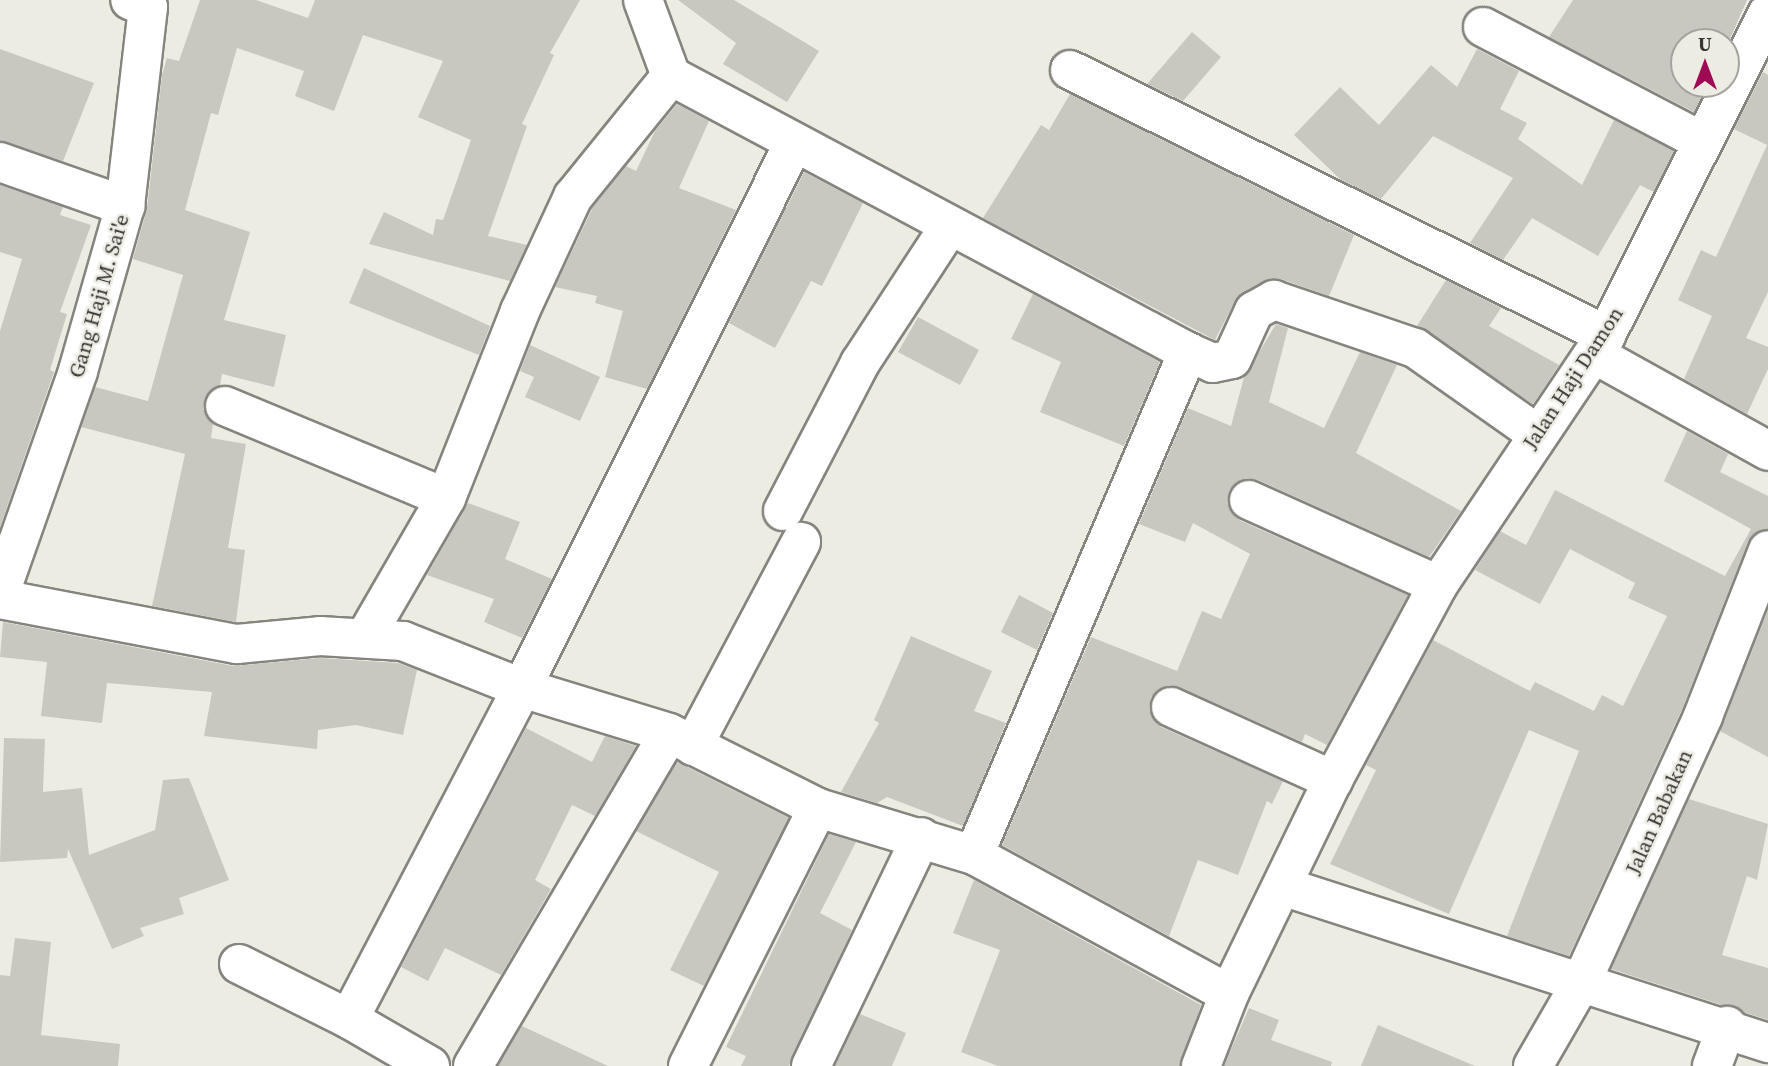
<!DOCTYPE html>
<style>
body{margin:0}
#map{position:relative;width:1768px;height:1066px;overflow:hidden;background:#edece3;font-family:"Source Serif 4",serif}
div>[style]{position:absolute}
.building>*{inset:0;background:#c9c8c0}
.roads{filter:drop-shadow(2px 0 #85847d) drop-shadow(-2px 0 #85847d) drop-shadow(0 2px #85847d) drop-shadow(0 -2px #85847d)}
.minor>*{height:38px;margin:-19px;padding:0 19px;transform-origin:19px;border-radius:19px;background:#fff}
span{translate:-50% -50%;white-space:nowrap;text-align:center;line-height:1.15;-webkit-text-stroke:5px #edece3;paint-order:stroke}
.street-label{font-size:21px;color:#373633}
.north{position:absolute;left:1670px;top:28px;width:70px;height:70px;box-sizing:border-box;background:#edece3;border:2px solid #a4a39d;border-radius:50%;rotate:0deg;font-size:19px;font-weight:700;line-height:28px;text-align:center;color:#373633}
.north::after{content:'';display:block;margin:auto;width:24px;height:32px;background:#9e0a53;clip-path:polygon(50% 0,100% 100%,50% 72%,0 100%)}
</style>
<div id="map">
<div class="building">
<i style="clip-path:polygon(200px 0,256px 0,308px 18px,315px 0,580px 0,550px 53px,554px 55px,522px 124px,527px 126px,488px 236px,527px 245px,510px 281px,369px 244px,384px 212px,433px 235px,436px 219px,443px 220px,471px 140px,418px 117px,443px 61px,363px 35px,334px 111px,295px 96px,304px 71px,237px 48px,218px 115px,211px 113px,185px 210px,250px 232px,224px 320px,286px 335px,274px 387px,222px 374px,220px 385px,205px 398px,203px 409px,213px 424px,211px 438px,246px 444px,228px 548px,245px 550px,236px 622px,152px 606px,185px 454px,81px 427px,95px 387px,148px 401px,183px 275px,133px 259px,147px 209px,162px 75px,167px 58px,179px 61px)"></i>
<i style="clip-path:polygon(678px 0,734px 0,819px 51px,787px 102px,723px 64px,736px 43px)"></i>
<i style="clip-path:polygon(1573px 0,1747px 0,1726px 48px,1726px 42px,1684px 42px,1684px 84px,1708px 84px,1694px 112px,1549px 37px)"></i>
<i style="clip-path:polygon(1192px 32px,1221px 57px,1183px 101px,1147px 84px)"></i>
<i style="clip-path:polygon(0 49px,94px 83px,63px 161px,0 141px)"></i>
<i style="clip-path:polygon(1477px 49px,1519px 71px,1500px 109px,1527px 123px,1518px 139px,1582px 185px,1614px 120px,1674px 151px,1654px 192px,1640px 185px,1598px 256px,1532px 218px,1503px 260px,1470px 243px,1513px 178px,1433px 136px,1381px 199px,1341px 180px,1294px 135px,1340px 87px,1379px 125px,1431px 65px,1457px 87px)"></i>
<i style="clip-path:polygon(1763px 72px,1768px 75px,1768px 292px,1746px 338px,1768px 347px,1768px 369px,1747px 414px,1684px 379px,1712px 316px,1678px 300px,1701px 250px,1716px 257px,1767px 145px,1734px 129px)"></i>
<i style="clip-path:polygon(1070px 94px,1354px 235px,1329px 296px,1281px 279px,1264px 281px,1235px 301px,1215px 340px,983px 218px,1041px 125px,1049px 130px)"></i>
<i style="clip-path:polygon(677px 104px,709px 121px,679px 188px,736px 210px,647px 389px,605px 377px,623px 311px,595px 303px,597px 296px,555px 287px,593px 207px,626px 166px,636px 171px,655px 131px)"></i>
<i style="clip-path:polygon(804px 172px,863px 203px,822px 286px,811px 281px,775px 348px,729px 323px)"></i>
<i style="clip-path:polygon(0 185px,63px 207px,60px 215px,91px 225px,60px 312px,67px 314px,50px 370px,54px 372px,0 527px,0 331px,22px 259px,0 252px)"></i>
<i style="clip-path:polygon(364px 268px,490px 326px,479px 355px,349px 303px)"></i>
<i style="clip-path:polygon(1446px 280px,1501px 308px,1489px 326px,1559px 365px,1533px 404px,1417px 326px)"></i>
<i style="clip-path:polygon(1033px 294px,1160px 362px,1124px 446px,1040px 412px,1061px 362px,1011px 339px)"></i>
<i style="clip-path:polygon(918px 317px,979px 350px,960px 385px,898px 352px)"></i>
<i style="clip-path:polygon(1276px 324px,1288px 328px,1269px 402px,1324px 428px,1360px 352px,1397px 365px,1356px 453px,1461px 511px,1429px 557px,1258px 480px,1246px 478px,1229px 490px,1227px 503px,1239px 520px,1408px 595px,1327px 745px,1305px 734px,1302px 742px,1179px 687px,1168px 685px,1151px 697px,1149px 710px,1161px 727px,1283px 781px,1272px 804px,1267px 801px,1238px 875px,1198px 860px,1169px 936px,1002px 845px,1091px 637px,1177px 671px,1202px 611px,1221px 619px,1250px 554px,1193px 523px,1185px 542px,1139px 524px,1188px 408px,1231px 426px,1244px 377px)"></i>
<i style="clip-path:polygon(530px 345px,600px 377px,580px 421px,525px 397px,534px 377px,520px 371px)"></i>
<i style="clip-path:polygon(1687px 431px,1728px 454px,1720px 472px,1768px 496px,1768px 529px,1748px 542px,1683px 707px,1569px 956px,1507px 936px,1579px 751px,1529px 730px,1449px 914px,1330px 864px,1376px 770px,1366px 765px,1433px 640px,1530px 691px,1535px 682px,1594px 711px,1602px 695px,1623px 706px,1667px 616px,1628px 598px,1635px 583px,1570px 549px,1540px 604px,1475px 570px,1500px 531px,1526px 545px,1555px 490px,1725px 576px,1751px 529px,1664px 481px)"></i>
<i style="clip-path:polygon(468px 503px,520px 522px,505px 559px,552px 579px,522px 638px,484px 622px,494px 599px,427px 575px)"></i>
<i style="clip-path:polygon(1019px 595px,1053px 613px,1037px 650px,1001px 632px)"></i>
<i style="clip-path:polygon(1768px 610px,1768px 757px,1720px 731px)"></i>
<i style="clip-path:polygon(3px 622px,233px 666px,320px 658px,398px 663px,417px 670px,403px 735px,356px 725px,318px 730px,317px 749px,204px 736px,212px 692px,107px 683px,102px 723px,41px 716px,47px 662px,0 657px)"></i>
<i style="clip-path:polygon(911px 636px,992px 671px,974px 711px,1006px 723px,963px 826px,887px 797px,877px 803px,841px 792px,879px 723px,874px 720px)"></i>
<i style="clip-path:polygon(526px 728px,592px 762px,605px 736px,636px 746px,595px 816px,572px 805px,535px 880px,551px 889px,501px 975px,445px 948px,428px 981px,401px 967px)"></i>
<i style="clip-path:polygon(4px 738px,45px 739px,43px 792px,82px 788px,89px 855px,155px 830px,163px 780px,189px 778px,229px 880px,179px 898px,184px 914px,140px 928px,144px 936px,112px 949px,68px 849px,67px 858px,0 862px)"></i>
<i style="clip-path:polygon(677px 762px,789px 818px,704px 986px,670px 970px,719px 872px,636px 831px)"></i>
<i style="clip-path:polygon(1689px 799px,1768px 824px,1757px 880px,1747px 876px,1722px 955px,1768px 968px,1768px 1020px,1611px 969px)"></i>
<i style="clip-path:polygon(829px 834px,856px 842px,820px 913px,852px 930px,789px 1066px,741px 1066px,746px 1056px,726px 1047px)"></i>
<i style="clip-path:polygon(974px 880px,1201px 1005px,1180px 1066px,998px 1066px,961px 1052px,1000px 950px,953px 933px)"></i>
<i style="clip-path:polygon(15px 938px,51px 942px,41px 1035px,120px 1044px,118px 1066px,0 1066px,0 975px,10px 976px)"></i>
<i style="clip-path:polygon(1249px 1008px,1279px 1020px,1271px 1040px,1332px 1062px,1331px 1066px,1224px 1066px)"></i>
<i style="clip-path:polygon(860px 1014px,906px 1033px,892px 1066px,835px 1066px)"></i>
<i style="clip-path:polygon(1378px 1025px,1475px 1066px,1361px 1066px)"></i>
<i style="clip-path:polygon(522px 1026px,608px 1066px,498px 1066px)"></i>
</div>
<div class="roads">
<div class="minor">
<i style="left:643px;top:0;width:81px;rotate:69.8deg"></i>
<i style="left:671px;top:76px;width:586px;rotate:28.1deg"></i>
<i style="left:1188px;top:352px;width:27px;rotate:24deg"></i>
<i style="left:1213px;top:363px;width:19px;rotate:-12deg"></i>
<i style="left:1232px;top:359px;width:53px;rotate:-65.4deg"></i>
<i style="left:1254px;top:311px;width:23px;rotate:-29deg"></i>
<i style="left:1274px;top:300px;width:149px;rotate:18.8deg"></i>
<i style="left:1415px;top:348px;width:149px;rotate:35.2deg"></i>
<i style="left:1483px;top:27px;width:248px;rotate:27.6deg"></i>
<i style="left:1070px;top:70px;width:598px;rotate:26.31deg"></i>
<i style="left:0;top:162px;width:133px;rotate:19.4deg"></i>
<i style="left:1594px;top:354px;width:199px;rotate:29.1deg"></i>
<i style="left:225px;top:406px;width:239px;rotate:22.6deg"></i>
<i style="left:1249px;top:500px;width:207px;rotate:24.2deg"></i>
<i style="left:783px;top:511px;width:167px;rotate:-62.5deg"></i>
<i style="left:860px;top:363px;width:163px;rotate:-56.8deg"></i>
<i style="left:0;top:593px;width:235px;rotate:-70.6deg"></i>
<i style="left:78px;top:371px;width:172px;rotate:-74.1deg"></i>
<i style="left:125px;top:206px;width:200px;rotate:-83.4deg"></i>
<i style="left:148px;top:7px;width:19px;rotate:-159deg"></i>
<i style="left:0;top:599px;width:241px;rotate:10.8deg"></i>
<i style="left:237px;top:644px;width:83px;rotate:-5.5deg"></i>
<i style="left:320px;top:636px;width:83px;rotate:3.4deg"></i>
<i style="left:403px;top:641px;width:128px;rotate:21.6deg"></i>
<i style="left:522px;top:688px;width:154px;rotate:17deg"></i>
<i style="left:669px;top:733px;width:167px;rotate:26.7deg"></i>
<i style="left:818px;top:808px;width:163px;rotate:16.8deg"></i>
<i style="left:974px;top:855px;width:290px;rotate:28.6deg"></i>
<i style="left:366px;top:636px;width:160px;rotate:-59.9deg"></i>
<i style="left:446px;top:498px;width:201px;rotate:-68.4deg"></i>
<i style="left:520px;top:311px;width:126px;rotate:-65.1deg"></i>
<i style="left:573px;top:197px;width:156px;rotate:-51deg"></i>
<i style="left:1171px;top:707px;width:178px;rotate:24.3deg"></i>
<i style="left:693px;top:746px;width:231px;rotate:-62.1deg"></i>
<i style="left:974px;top:855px;width:547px;rotate:-66.95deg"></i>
<i style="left:1285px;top:887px;width:508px;rotate:17.9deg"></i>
<i style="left:239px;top:964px;width:123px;rotate:26.6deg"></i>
<i style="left:430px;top:1066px;width:94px;rotate:-149.9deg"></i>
<i style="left:349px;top:1019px;width:373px;rotate:-62.4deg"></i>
<i style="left:522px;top:688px;width:607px;rotate:-63.48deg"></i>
<i style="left:473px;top:1066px;width:386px;rotate:-59.5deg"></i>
<i style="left:688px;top:1066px;width:289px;rotate:-63.3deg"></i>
<i style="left:811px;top:1066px;width:254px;rotate:-64.3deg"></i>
<i style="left:1201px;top:1066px;width:77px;rotate:-68.7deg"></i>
<i style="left:1229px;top:994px;width:238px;rotate:-64.1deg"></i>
<i style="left:1333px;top:780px;width:221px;rotate:-61.7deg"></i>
<i style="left:1438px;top:585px;width:301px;rotate:-56.1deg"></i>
<i style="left:1606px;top:335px;width:360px;rotate:-63.3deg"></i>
<i style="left:1533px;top:1066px;width:96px;rotate:-60deg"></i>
<i style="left:1581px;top:983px;width:294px;rotate:-65.4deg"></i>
<i style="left:1703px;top:716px;width:178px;rotate:-68.6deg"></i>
<i style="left:1712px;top:1066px;width:43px;rotate:-69.4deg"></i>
</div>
</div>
<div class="street-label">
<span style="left:99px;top:296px;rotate:-74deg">Gang Haji M. Sai'e</span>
<span style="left:1573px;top:378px;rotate:-57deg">Jalan Haji Damon</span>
<span style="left:1659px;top:812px;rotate:-66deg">Jalan Babakan</span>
</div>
<div class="north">U</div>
</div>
